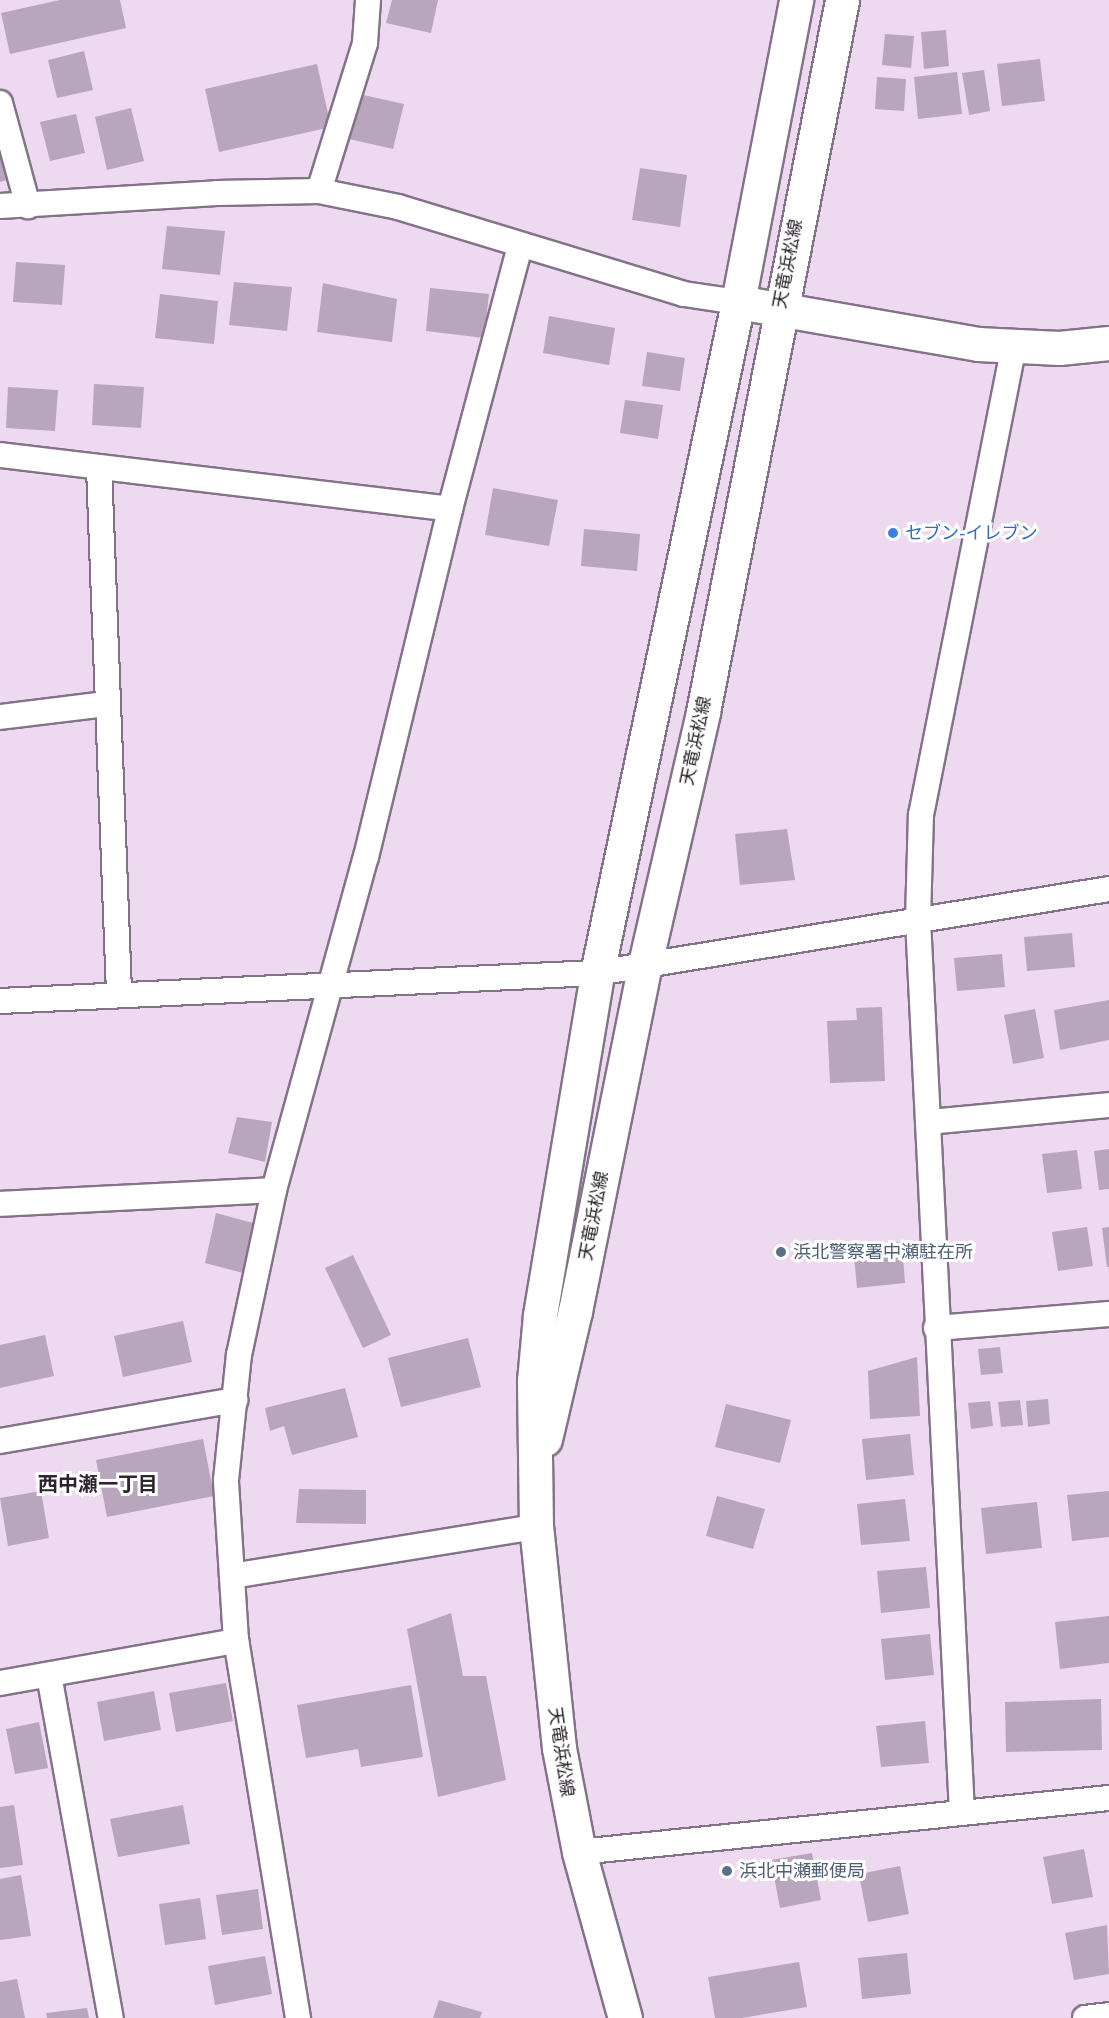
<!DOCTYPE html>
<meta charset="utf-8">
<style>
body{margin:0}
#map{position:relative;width:1109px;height:2018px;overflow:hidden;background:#eddaf1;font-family:"DejaVu Sans","Noto Sans JP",sans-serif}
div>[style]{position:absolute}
.building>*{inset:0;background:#b8a6bc}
.roads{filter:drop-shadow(2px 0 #847388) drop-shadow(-2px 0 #847388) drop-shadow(0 2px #847388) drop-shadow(0 -2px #847388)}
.street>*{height:24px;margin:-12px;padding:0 12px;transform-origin:12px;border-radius:12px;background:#fff}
.secondary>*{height:33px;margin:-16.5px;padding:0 16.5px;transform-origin:16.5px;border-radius:16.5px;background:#fff}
.primary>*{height:33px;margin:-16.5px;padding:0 16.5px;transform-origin:16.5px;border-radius:16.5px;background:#fff}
.dots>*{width:16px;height:16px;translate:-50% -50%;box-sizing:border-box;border:3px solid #fff;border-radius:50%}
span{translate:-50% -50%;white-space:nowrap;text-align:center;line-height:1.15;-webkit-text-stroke:6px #fff;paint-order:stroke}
.street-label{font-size:18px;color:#2c252d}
.shop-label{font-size:18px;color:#366cbe}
.left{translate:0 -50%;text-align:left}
.service-label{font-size:18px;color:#4e5e75}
.neighbourhood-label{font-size:20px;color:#2c252d;font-weight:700}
</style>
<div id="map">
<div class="building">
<i style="clip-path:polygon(60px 0,120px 0,126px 28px,10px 54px,1px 13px)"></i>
<i style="clip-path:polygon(392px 0,438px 0,431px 33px,386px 23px)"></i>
<i style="clip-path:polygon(946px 30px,949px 66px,924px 69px,921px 32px)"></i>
<i style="clip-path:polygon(885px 34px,914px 36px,911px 68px,882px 65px)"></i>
<i style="clip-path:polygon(84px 51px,93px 90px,57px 98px,48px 60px)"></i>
<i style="clip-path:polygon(1040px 59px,1045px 101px,1002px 106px,997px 64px)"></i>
<i style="clip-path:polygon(317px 64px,331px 127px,219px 152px,205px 89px)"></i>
<i style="clip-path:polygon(984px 70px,990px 111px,969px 115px,962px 73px)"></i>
<i style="clip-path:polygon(957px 72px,962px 114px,918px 119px,914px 77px)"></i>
<i style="clip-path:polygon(877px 77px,906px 79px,904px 111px,875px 109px)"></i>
<i style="clip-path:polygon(359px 94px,404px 104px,393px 149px,349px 139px)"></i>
<i style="clip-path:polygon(131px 108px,144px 161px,107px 170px,95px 117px)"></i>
<i style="clip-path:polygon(76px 114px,85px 153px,50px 161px,40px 122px)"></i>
<i style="clip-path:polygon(0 141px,13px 178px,0 182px)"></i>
<i style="clip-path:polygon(640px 168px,687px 175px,680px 227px,632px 220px)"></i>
<i style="clip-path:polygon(167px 226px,225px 231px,220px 275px,162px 269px)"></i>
<i style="clip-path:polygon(16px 262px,65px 265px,62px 305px,13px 302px)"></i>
<i style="clip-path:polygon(234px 282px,292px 287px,287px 331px,229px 325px)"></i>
<i style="clip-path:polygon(323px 283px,397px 299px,392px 342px,317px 332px)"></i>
<i style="clip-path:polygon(430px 288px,489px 294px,484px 338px,426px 331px)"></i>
<i style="clip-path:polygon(160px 294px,218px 301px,214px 344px,155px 338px)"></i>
<i style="clip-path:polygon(549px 316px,615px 328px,609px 365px,543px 353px)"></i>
<i style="clip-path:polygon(647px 352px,685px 358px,680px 391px,642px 386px)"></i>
<i style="clip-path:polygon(94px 384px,144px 387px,141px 428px,92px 425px)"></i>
<i style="clip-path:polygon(8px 387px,58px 390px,55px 431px,6px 428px)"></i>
<i style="clip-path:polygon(625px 400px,663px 405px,658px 439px,620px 433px)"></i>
<i style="clip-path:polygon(493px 488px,558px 500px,549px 546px,485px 535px)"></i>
<i style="clip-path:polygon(584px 529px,640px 534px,637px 571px,581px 566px)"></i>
<i style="clip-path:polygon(787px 829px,795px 880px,740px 885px,735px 834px)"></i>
<i style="clip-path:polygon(1072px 933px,1075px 967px,1027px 971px,1024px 937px)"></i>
<i style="clip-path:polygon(1002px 954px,1005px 987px,957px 991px,954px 958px)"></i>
<i style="clip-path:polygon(1109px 1000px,1109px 1040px,1060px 1050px,1054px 1010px)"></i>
<i style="clip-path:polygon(882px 1007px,885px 1081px,830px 1083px,827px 1021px,857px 1020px,856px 1008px)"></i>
<i style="clip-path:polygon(1035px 1009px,1044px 1058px,1013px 1064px,1004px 1015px)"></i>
<i style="clip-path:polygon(237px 1117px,272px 1122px,265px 1162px,228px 1153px)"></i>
<i style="clip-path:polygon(1109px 1149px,1109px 1189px,1099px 1190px,1094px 1151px)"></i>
<i style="clip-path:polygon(1077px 1150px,1082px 1189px,1047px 1193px,1042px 1154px)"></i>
<i style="clip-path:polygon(216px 1213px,253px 1223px,243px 1273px,205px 1263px)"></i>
<i style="clip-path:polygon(1087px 1227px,1093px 1266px,1058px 1271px,1052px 1232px)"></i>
<i style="clip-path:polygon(1109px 1227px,1109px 1267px,1107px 1267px,1102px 1228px)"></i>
<i style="clip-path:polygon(902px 1242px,905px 1283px,857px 1288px,853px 1246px)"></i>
<i style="clip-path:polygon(353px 1255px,391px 1335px,363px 1348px,325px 1268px)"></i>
<i style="clip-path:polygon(183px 1321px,192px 1362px,123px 1377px,114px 1336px)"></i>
<i style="clip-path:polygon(45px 1335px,54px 1376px,0 1388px,0 1345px)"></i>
<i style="clip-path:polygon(468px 1338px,481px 1387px,401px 1407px,388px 1358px)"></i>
<i style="clip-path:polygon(1000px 1347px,1003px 1373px,981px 1375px,978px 1349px)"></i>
<i style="clip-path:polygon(917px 1357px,920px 1416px,870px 1419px,868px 1371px)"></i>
<i style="clip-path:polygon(345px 1388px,358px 1437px,292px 1455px,284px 1426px,270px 1431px,265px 1408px)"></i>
<i style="clip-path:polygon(1048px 1399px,1050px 1424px,1028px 1427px,1026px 1401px)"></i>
<i style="clip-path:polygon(1020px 1400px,1023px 1425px,1001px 1427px,998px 1402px)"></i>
<i style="clip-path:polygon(990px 1401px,993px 1426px,971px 1429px,968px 1403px)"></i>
<i style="clip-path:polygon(726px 1404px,791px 1420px,780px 1463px,715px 1447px)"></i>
<i style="clip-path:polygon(910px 1434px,914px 1475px,866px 1480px,862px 1439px)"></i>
<i style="clip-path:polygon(203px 1439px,214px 1496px,107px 1517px,96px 1460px)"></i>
<i style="clip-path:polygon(299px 1489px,366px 1490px,366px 1524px,296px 1523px)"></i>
<i style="clip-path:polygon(41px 1491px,49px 1538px,8px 1546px,0 1498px)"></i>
<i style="clip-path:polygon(1109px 1491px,1109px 1537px,1072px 1541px,1067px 1495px)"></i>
<i style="clip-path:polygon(717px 1496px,765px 1509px,753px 1549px,706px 1536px)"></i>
<i style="clip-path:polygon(905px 1499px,910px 1541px,861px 1545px,857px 1504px)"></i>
<i style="clip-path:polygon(1037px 1502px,1042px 1548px,986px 1554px,981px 1508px)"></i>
<i style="clip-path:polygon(926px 1567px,930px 1608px,881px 1613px,877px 1571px)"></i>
<i style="clip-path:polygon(451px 1613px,463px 1676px,486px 1676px,506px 1780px,438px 1797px,407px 1629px)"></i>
<i style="clip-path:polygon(1109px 1616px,1109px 1663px,1060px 1669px,1055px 1622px)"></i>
<i style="clip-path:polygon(930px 1634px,934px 1675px,885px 1680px,881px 1639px)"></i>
<i style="clip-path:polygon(226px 1683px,233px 1721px,176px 1732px,169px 1693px)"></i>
<i style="clip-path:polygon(411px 1685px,423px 1757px,361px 1767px,358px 1749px,306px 1758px,297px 1705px)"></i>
<i style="clip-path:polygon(154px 1691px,161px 1730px,104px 1741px,97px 1702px)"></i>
<i style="clip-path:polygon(1101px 1699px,1102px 1750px,1006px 1752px,1005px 1702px)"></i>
<i style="clip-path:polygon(925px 1721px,929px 1763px,881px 1767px,876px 1726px)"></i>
<i style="clip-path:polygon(39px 1722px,48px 1768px,15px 1774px,6px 1729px)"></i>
<i style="clip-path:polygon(14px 1805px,23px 1865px,0 1868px,0 1807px)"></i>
<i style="clip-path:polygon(183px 1805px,190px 1844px,118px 1857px,110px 1819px)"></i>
<i style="clip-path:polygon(1084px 1849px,1093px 1897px,1052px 1904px,1043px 1857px)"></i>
<i style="clip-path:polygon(812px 1853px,821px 1900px,780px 1908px,771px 1860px)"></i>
<i style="clip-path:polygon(900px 1866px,909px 1914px,868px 1922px,859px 1874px)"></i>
<i style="clip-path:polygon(21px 1875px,31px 1936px,0 1940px,0 1879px)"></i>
<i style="clip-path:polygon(258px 1889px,263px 1929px,222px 1935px,216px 1895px)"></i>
<i style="clip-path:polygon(200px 1898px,206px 1939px,165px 1945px,159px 1904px)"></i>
<i style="clip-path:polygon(1107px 1925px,1109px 1974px,1074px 1980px,1065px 1933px)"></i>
<i style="clip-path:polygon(907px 1953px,911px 1994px,862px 1999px,858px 1958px)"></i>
<i style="clip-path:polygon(265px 1956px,272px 1994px,215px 2005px,208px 1966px)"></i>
<i style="clip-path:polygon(799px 1962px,807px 2007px,742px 2018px,715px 2018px,708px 1977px)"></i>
<i style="clip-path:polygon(17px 1979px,25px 2018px,0 2018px,0 1982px)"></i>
<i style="clip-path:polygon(439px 2000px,482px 2012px,480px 2018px,433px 2018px)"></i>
<i style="clip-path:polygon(87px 2008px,89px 2018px,47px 2018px,46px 2013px)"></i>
</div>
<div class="roads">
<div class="street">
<i style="left:0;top:103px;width:107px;rotate:74.8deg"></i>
<i style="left:319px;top:191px;width:155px;rotate:-72.7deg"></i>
<i style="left:365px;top:43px;width:43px;rotate:-86deg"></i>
<i style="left:0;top:206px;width:217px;rotate:-3.4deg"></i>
<i style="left:217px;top:193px;width:102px;rotate:-1.1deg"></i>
<i style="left:319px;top:191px;width:81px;rotate:11.4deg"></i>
<i style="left:398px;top:207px;width:299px;rotate:16.9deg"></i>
<i style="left:684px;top:294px;width:55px;rotate:8.4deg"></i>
<i style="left:0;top:455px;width:453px;rotate:6.8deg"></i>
<i style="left:99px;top:467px;width:526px;rotate:87.82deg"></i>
<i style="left:0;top:717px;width:107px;rotate:-7deg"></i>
<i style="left:0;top:1001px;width:598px;rotate:-2.69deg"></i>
<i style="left:597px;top:973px;width:519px;rotate:-9.32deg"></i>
<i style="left:929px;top:1122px;width:181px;rotate:-5.4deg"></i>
<i style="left:0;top:1204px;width:274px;rotate:-2.9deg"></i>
<i style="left:936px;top:1328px;width:174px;rotate:-4.6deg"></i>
<i style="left:0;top:1441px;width:239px;rotate:-9.9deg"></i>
<i style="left:232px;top:1576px;width:308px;rotate:-9.2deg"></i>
<i style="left:49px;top:1675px;width:349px;rotate:79.8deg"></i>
<i style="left:0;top:1683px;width:240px;rotate:-10.1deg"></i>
<i style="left:962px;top:1813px;width:894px;rotate:-92.82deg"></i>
<i style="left:918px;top:920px;width:105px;rotate:-88.4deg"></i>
<i style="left:921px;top:815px;width:477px;rotate:-78.8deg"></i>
<i style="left:579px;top:1852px;width:533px;rotate:-5.82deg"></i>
<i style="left:298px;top:2018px;width:382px;rotate:-99.3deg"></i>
<i style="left:236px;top:1641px;width:161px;rotate:-93.6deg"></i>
<i style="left:226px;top:1480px;width:126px;rotate:-84.1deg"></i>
<i style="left:239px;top:1355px;width:169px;rotate:-78deg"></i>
<i style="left:274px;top:1190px;width:345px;rotate:-74.6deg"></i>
<i style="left:366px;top:857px;width:358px;rotate:-76.4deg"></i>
<i style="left:450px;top:509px;width:272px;rotate:-75.1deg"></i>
<i style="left:1085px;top:2018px;width:24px;rotate:-7deg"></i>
</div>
<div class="secondary">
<i style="left:738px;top:302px;width:244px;rotate:9.9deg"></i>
<i style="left:978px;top:344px;width:81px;rotate:2.8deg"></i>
<i style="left:1059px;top:348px;width:50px;rotate:-5.7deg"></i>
</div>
<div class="primary">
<i style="left:545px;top:1439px;width:131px;rotate:-76.8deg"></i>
<i style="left:575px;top:1311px;width:354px;rotate:-78.6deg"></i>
<i style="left:645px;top:964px;width:259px;rotate:-77deg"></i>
<i style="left:703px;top:712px;width:725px;rotate:-78.95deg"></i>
<i style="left:625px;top:2018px;width:172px;rotate:-105.5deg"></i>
<i style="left:579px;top:1852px;width:106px;rotate:-100.9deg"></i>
<i style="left:559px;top:1748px;width:222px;rotate:-95.9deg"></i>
<i style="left:536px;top:1527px;width:146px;rotate:-90.8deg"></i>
<i style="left:534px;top:1381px;width:66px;rotate:-84.8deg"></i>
<i style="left:540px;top:1315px;width:347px;rotate:-80.5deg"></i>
<i style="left:597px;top:973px;width:686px;rotate:-78.13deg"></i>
<i style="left:738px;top:302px;width:308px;rotate:-79.1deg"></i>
</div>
</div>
<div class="dots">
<i style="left:893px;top:533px;background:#3f7fe0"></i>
<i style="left:781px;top:1252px;background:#5c6f8a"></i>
<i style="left:727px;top:1871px;background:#5c6f8a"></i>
</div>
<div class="street-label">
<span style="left:788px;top:264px;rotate:-79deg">天竜浜松線</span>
<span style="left:696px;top:741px;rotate:-78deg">天竜浜松線</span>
<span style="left:594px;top:1216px;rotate:-79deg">天竜浜松線</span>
<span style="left:561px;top:1752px;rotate:82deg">天竜浜松線</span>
</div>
<div class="shop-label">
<span class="left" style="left:905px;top:533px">セブン-イレブン</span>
</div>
<div class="service-label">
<span class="left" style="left:793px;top:1252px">浜北警察署中瀬駐在所</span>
<span class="left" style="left:739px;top:1871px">浜北中瀬郵便局</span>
</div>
<div class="neighbourhood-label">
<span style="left:98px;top:1484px">西中瀬一丁目</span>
</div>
</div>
